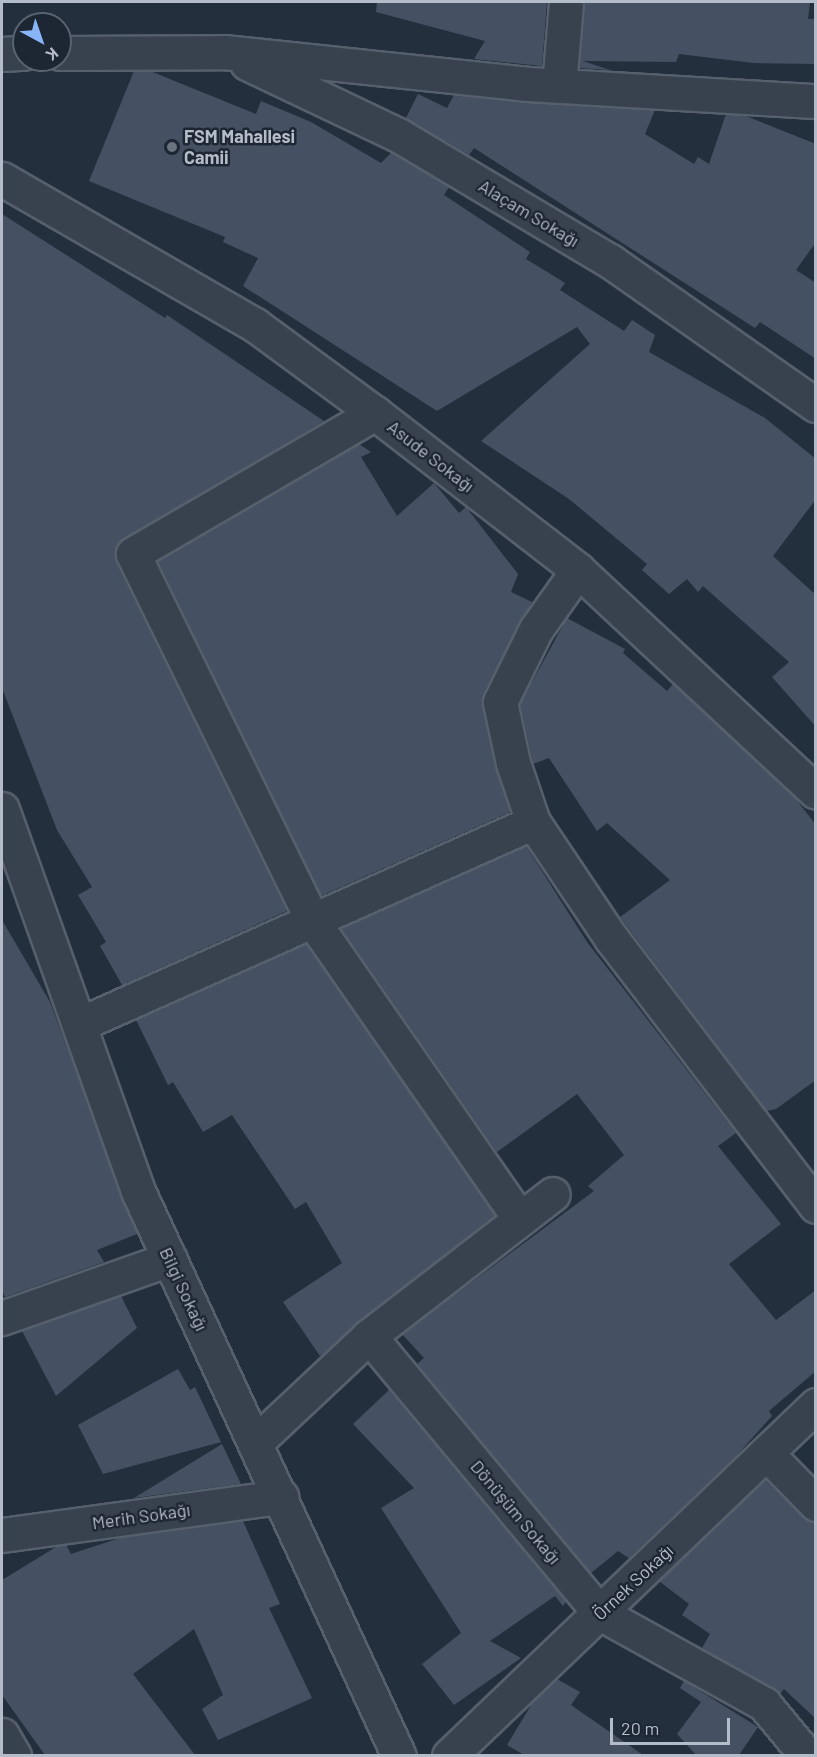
<!DOCTYPE html>
<meta charset="utf-8">
<style>
body{margin:0}
#map{position:relative;width:817px;height:1757px;overflow:hidden;background:#242f3e;font-family:Barlow,sans-serif}
div>[style]{position:absolute}
.building>*{inset:0;background:#455162}
.roads{filter:drop-shadow(2px 0 #565f6c) drop-shadow(-2px 0 #565f6c) drop-shadow(0 2px #565f6c) drop-shadow(0 -2px #565f6c)}
.minor>*{height:33px;margin:-16.5px;padding:0 16.5px;transform-origin:16.5px;border-radius:16.5px;background:#38414e}
.dots>*{width:16px;height:16px;translate:-50% -50%;box-sizing:border-box;border:3px solid #1d2633;border-radius:50%}
span{translate:-50% -50%;white-space:nowrap;text-align:center;line-height:1.15;-webkit-text-stroke:5px #1d2633;paint-order:stroke}
.poi-label{font-size:18px;color:#b4bcc9;font-weight:700}
.left{translate:0 -50%;text-align:left}
.street-label{font-size:18px;color:#b4bcc9}
.frame{position:absolute;inset:0;border:3px solid #b4bcc9;pointer-events:none}
.north{position:absolute;left:12px;top:12px;width:60px;height:60px;box-sizing:border-box;background:#1d2633;border:2px solid #59626f;border-radius:50%;rotate:140deg;font-size:16px;font-weight:700;line-height:24px;text-align:center;color:#b4bcc9}
.north::after{content:'';display:block;margin:auto;width:21px;height:27px;background:#8ab4f8;clip-path:polygon(50% 0,100% 100%,50% 72%,0 100%)}
.scale{position:absolute;left:610px;top:1718px;width:120px;height:27px;box-sizing:border-box;border:3px solid #b4bcc9;border-top:0;padding-left:8px;font-size:18px;line-height:21px;white-space:nowrap;color:#b4bcc9;-webkit-text-stroke:4px #1d2633;paint-order:stroke}
</style>
<div id="map">
<div class="building">
<i style="clip-path:polygon(377px 2px,547px 2px,542px 66px,474px 59px,485px 41px,376px 12px)"></i>
<i style="clip-path:polygon(584px 2px,810px 2px,808px 19px,816px 19px,816px 64px,754px 63px,679px 54px,676px 62px,583px 61px,610px 70px,579px 68px)"></i>
<i style="clip-path:polygon(134px 71px,150px 71px,256px 114px,261px 101px,311px 122px,381px 163px,391px 153px,449px 187px,444px 195px,530px 252px,526px 259px,565px 283px,560px 290px,624px 331px,632px 320px,655px 335px,649px 352px,765px 418px,816px 459px,816px 499px,773px 556px,816px 595px,816px 727px,772px 677px,789px 662px,703px 586px,698px 592px,687px 579px,669px 594px,642px 570px,647px 564px,569px 499px,481px 441px,590px 344px,577px 327px,437px 411px,243px 286px,258px 258px,223px 242px,225px 237px,89px 181px)"></i>
<i style="clip-path:polygon(418px 94px,447px 108px,454px 95px,655px 110px,645px 134px,694px 164px,698px 157px,709px 164px,726px 114px,746px 116px,816px 144px,816px 242px,796px 270px,816px 283px,816px 359px,760px 322px,755px 328px,474px 148px,469px 155px,406px 118px)"></i>
<i style="clip-path:polygon(2px 214px,165px 318px,167px 315px,324px 421px,117px 545px,116px 562px,287px 911px,122px 985px,100px 946px,106px 942px,78px 895px,92px 887px,57px 830px,2px 688px)"></i>
<i style="clip-path:polygon(359px 444px,371px 452px,361px 457px,397px 516px,434px 483px,459px 513px,466px 507px,518px 574px,511px 592px,532px 602px,483px 694px,482px 705px,510px 812px,321px 896px,158px 561px)"></i>
<i style="clip-path:polygon(567px 618px,625px 649px,623px 653px,667px 691px,673px 684px,795px 798px,816px 825px,816px 1080px,776px 1109px,767px 1111px,620px 917px,670px 880px,607px 823px,597px 831px,549px 758px,533px 764px,520px 704px)"></i>
<i style="clip-path:polygon(526px 846px,587px 942px,736px 1133px,718px 1146px,781px 1224px,729px 1264px,776px 1320px,816px 1290px,816px 1371px,769px 1411px,772px 1416px,736px 1456px,629px 1558px,618px 1551px,591px 1573px,417px 1364px,424px 1358px,402px 1334px,594px 1191px,588px 1186px,624px 1155px,577px 1094px,497px 1152px,341px 928px)"></i>
<i style="clip-path:polygon(2px 920px,50px 1002px,137px 1234px,97px 1250px,104px 1262px,5px 1297px,2px 1290px)"></i>
<i style="clip-path:polygon(306px 944px,495px 1215px,320px 1356px,283px 1302px,342px 1263px,306px 1202px,295px 1209px,232px 1115px,203px 1132px,173px 1082px,168px 1085px,136px 1020px)"></i>
<i style="clip-path:polygon(121px 1296px,137px 1328px,56px 1396px,22px 1331px)"></i>
<i style="clip-path:polygon(178px 1369px,190px 1390px,195px 1387px,221px 1442px,103px 1474px,78px 1425px)"></i>
<i style="clip-path:polygon(389px 1390px,566px 1602px,563px 1606px,555px 1596px,490px 1641px,521px 1658px,454px 1705px,422px 1664px,461px 1633px,381px 1508px,414px 1488px,353px 1424px)"></i>
<i style="clip-path:polygon(222px 1444px,241px 1484px,134px 1498px)"></i>
<i style="clip-path:polygon(765px 1480px,803px 1517px,816px 1522px,816px 1719px,784px 1689px,780px 1694px,702px 1648px,710px 1634px,682px 1615px,689px 1604px,659px 1581px)"></i>
<i style="clip-path:polygon(243px 1521px,280px 1604px,269px 1608px,312px 1698px,218px 1740px,202px 1709px,223px 1695px,194px 1629px,133px 1674px,195px 1755px,45px 1755px,2px 1695px,2px 1580px,56px 1547px,66px 1545px,71px 1554px,120px 1538px)"></i>
<i style="clip-path:polygon(557px 1679px,580px 1692px,571px 1705px,643px 1755px,524px 1755px,507px 1745px,533px 1702px)"></i>
<i style="clip-path:polygon(684px 1681px,758px 1727px,739px 1755px,696px 1755px,677px 1734px,701px 1702px,680px 1688px)"></i>
</div>
<div class="roads">
<div class="minor">
<i style="left:60px;top:53px;width:164px;rotate:-0.3deg"></i>
<i style="left:224px;top:52px;width:306px;rotate:6deg"></i>
<i style="left:528px;top:84px;width:289px;rotate:3.4deg"></i>
<i style="left:2px;top:54px;width:22px;rotate:-3deg"></i>
<i style="left:247px;top:63px;width:170px;rotate:25.5deg"></i>
<i style="left:400px;top:136px;width:244px;rotate:30.8deg"></i>
<i style="left:610px;top:261px;width:251px;rotate:35deg"></i>
<i style="left:559px;top:86px;width:84px;rotate:-85.2deg"></i>
<i style="left:2px;top:179px;width:292px;rotate:30deg"></i>
<i style="left:255px;top:325px;width:149px;rotate:36.3deg"></i>
<i style="left:375px;top:413px;width:257px;rotate:37.7deg"></i>
<i style="left:578px;top:570px;width:325px;rotate:43deg"></i>
<i style="left:375px;top:413px;width:280px;rotate:149.8deg"></i>
<i style="left:133px;top:554px;width:407px;rotate:63.9deg"></i>
<i style="left:312px;top:920px;width:364px;rotate:55.2deg"></i>
<i style="left:578px;top:570px;width:72px;rotate:125.4deg"></i>
<i style="left:536px;top:629px;width:81px;rotate:116.3deg"></i>
<i style="left:500px;top:702px;width:62px;rotate:78deg"></i>
<i style="left:513px;top:763px;width:62px;rotate:71.3deg"></i>
<i style="left:533px;top:822px;width:140px;rotate:56.1deg"></i>
<i style="left:611px;top:938px;width:337px;rotate:52.6deg"></i>
<i style="left:2px;top:809px;width:405px;rotate:70.4deg"></i>
<i style="left:138px;top:1191px;width:622px;rotate:65.21deg"></i>
<i style="left:80px;top:1024px;width:496px;rotate:-24deg"></i>
<i style="left:2px;top:1318px;width:178px;rotate:-19.4deg"></i>
<i style="left:369px;top:1336px;width:232px;rotate:-37.7deg"></i>
<i style="left:255px;top:1443px;width:156px;rotate:-43.2deg"></i>
<i style="left:369px;top:1336px;width:361px;rotate:50.2deg"></i>
<i style="left:600px;top:1613px;width:188px;rotate:29deg"></i>
<i style="left:764px;top:1704px;width:67px;rotate:50.4deg"></i>
<i style="left:767px;top:1454px;width:70px;rotate:45.6deg"></i>
<i style="left:2px;top:1535px;width:282px;rotate:-7.8deg"></i>
<i style="left:2px;top:1735px;width:24px;rotate:60deg"></i>
<i style="left:449px;top:1756px;width:508px;rotate:-43.72deg"></i>
</div>
</div>
<div class="dots">
<i style="left:172px;top:147px;background:#6b7280"></i>
</div>
<div class="poi-label">
<span class="left" style="left:184px;top:147px">FSM Mahallesi<br>Camii</span>
</div>
<div class="street-label">
<span style="left:529px;top:213px;rotate:31deg">Alaçam Sokağı</span>
<span style="left:431px;top:456px;rotate:38deg">Asude Sokağı</span>
<span style="left:184px;top:1289px;rotate:65deg">Bilgi Sokağı</span>
<span style="left:516px;top:1512px;rotate:50deg">Dönüşüm Sokağı</span>
<span style="left:141px;top:1516px;rotate:-8deg">Merih Sokağı</span>
<span style="left:633px;top:1582px;rotate:-43deg">Örnek Sokağı</span>
</div>
<div class="frame"></div>
<div class="north">K</div>
<div class="scale">20 m</div>
</div>
